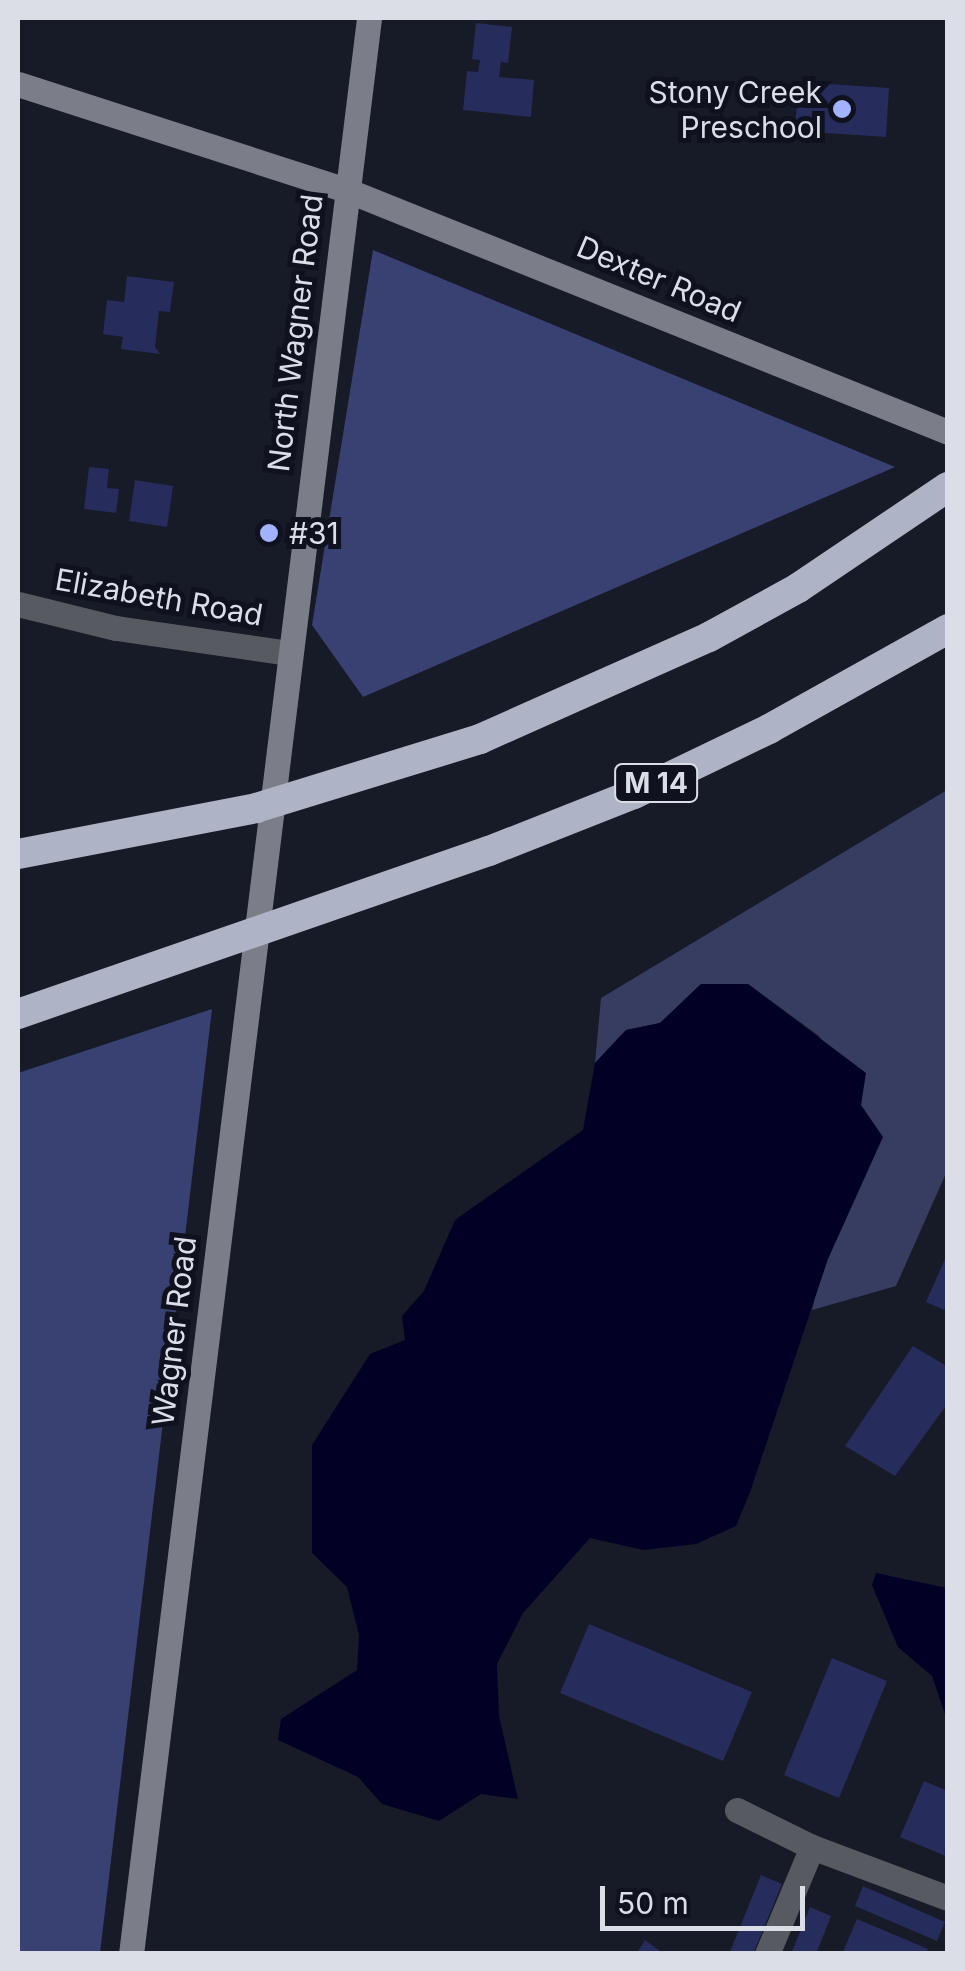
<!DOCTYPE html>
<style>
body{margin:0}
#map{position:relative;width:965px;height:1971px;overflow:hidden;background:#171a27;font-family:Inter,sans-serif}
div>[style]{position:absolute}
.green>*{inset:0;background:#363d61}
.forest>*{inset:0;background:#394173}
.water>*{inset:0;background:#030025}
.building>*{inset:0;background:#262c5c}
.street>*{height:25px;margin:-12.5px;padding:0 12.5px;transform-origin:12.5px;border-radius:12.5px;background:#585a61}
.secondary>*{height:25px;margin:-12.5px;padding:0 12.5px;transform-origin:12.5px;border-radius:12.5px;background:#7b7e89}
.highway>*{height:30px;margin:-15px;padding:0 15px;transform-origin:15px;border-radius:15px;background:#aeb3c5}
.dots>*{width:28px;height:28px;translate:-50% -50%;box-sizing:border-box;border:5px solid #0f111e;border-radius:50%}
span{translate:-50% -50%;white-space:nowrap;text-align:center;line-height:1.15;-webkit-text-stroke:10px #0f111e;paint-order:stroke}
.shield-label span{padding:2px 8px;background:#0f111e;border:2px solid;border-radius:8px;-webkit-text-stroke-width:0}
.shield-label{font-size:28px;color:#dbdee7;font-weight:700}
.poi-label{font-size:30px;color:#dbdee7}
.right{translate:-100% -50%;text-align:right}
.left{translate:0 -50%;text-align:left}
.street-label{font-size:30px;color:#dbdee7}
.frame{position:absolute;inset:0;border:20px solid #dbdee7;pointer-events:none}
.scale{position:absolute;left:600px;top:1886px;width:205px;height:45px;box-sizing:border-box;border:5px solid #dbdee7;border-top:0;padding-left:12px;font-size:30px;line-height:35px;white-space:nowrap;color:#dbdee7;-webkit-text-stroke:8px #0f111e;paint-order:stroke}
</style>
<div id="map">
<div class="green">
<i style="clip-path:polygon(947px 790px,947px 1171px,896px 1286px,812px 1310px,861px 1105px,819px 1036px,748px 984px,701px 984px,660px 1023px,626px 1030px,595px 1063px,601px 998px)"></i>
</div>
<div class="forest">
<i style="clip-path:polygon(373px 250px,895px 467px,363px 697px,312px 625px)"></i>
<i style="clip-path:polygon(212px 1009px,100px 1953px,18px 1953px,18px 1073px)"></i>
</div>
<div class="water">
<i style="clip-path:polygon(701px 984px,748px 984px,866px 1073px,861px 1105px,883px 1137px,828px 1259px,750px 1492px,736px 1526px,696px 1544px,643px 1550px,590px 1538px,523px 1613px,497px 1664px,499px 1716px,518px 1799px,481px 1794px,439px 1821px,382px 1804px,358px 1777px,278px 1740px,281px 1719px,357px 1670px,359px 1635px,347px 1587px,312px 1553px,312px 1445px,370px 1354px,405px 1340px,402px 1316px,424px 1291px,455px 1220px,583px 1130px,595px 1063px,626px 1030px,660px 1023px)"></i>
<i style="clip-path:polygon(876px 1573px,947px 1588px,947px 1720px,932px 1676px,898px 1647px,872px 1585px)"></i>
</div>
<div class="building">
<i style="clip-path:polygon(476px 23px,512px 27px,508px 63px,501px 62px,499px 77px,534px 80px,531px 117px,463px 110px,467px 71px,478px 72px,480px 60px,472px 59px)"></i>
<i style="clip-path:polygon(798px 82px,889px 88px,886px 137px,795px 131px)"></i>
<i style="clip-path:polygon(127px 276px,174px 282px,170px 312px,159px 311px,155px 347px,160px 354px,121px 349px,123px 337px,103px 334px,107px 300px,124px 302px)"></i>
<i style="clip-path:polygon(89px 467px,109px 469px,107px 488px,119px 489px,116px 513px,84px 509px)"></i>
<i style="clip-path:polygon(135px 480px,173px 486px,167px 527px,129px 521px)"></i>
<i style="clip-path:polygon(948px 1252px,948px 1302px,944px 1310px,926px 1302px)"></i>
<i style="clip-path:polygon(913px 1346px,948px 1367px,948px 1403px,895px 1476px,845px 1446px)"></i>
<i style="clip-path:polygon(589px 1624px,752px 1692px,723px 1761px,560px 1693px)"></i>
<i style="clip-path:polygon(832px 1658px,887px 1681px,839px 1798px,784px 1775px)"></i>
<i style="clip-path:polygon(924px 1781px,948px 1791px,948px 1857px,900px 1837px)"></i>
<i style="clip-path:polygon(761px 1875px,782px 1884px,753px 1954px,729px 1954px)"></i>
<i style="clip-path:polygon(863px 1886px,945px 1922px,937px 1941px,855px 1906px)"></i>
<i style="clip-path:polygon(810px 1907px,831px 1916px,816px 1954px,791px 1954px)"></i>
<i style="clip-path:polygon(857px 1919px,928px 1949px,926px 1954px,842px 1954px)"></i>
<i style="clip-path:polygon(645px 1940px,664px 1954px,636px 1954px)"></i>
</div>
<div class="street">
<i style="left:18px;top:604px;width:101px;rotate:13.8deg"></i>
<i style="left:116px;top:628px;width:176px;rotate:8.2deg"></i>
<i style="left:737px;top:1810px;width:84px;rotate:26.3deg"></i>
<i style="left:812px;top:1847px;width:116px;rotate:112.8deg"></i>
<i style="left:812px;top:1847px;width:145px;rotate:20.6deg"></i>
</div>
<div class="secondary">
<i style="left:18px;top:84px;width:342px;rotate:17.9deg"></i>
<i style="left:344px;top:189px;width:651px;rotate:21.92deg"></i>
<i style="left:131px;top:1954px;width:1951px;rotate:-82.99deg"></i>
</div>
<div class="highway">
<i style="left:18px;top:854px;width:242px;rotate:-10.9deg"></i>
<i style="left:256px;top:808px;width:234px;rotate:-17.1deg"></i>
<i style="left:480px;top:739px;width:251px;rotate:-24deg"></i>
<i style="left:709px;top:637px;width:102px;rotate:-28.8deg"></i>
<i style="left:798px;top:588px;width:181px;rotate:-34deg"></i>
<i style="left:18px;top:1014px;width:498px;rotate:-19.1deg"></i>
<i style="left:489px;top:851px;width:156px;rotate:-21.5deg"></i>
<i style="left:634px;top:794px;width:150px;rotate:-25.7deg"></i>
<i style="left:769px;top:729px;width:205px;rotate:-29.2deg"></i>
</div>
<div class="dots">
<i style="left:842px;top:109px;background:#a3b2fd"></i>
<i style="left:269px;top:533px;background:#a3b2fd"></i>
</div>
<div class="shield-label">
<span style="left:656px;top:783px">M 14</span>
</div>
<div class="poi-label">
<span class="right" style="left:822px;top:109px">Stony Creek<br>Preschool</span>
<span class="left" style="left:289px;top:533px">#31</span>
</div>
<div class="street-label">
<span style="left:659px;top:279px;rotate:23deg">Dexter Road</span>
<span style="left:295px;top:333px;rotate:-83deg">North Wagner Road</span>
<span style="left:159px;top:597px;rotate:10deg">Elizabeth Road</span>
<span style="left:174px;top:1331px;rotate:-83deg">Wagner Road</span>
</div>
<div class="frame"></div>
<div class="scale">50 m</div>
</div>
